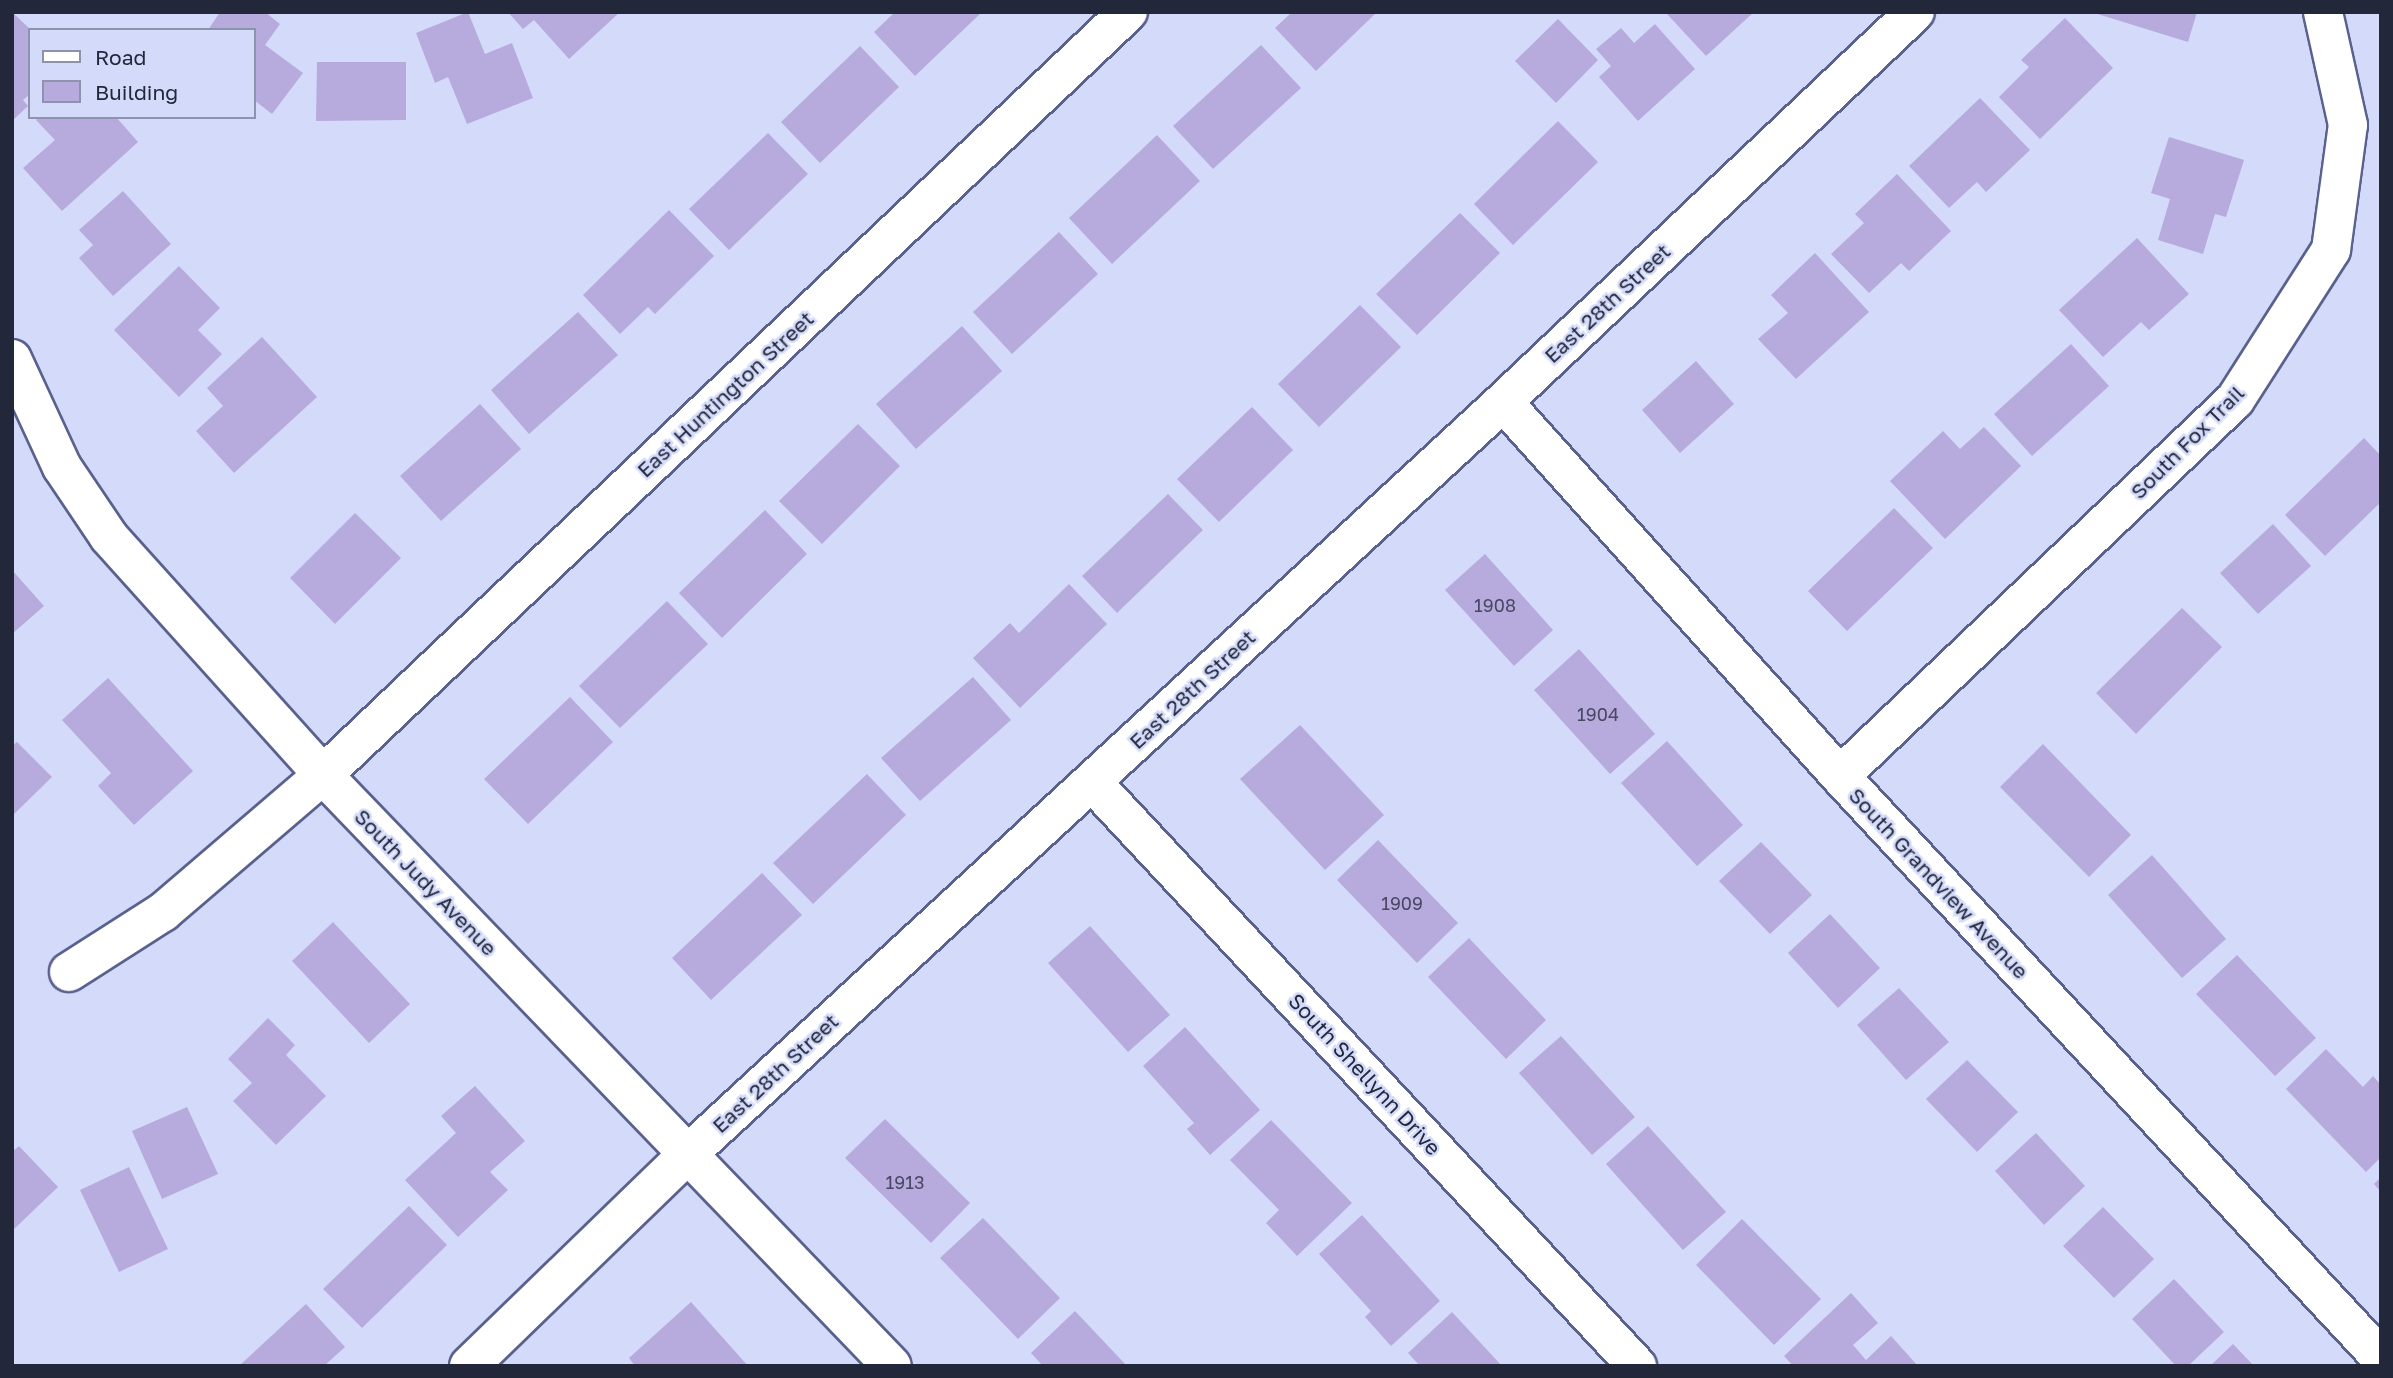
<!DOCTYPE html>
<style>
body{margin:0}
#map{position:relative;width:2393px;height:1378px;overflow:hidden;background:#d4dbfa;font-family:"Golos Text",sans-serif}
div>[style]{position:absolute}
.building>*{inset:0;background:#b7aadd}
.roads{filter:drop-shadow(2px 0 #59618e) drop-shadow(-2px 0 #59618e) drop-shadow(0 2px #59618e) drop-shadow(0 -2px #59618e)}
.minor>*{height:38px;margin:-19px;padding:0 19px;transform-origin:19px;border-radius:19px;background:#fff}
span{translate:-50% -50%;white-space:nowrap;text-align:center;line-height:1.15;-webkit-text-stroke:5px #d4dbfa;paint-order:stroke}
.number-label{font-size:18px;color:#484863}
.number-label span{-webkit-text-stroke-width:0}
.street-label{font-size:21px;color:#23273a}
.frame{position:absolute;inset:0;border:14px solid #23273a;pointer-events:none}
.legend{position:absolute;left:28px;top:28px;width:228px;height:91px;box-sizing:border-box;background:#d4dbfa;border:2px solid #8d93ad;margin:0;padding:9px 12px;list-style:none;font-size:21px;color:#23273a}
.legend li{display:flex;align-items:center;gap:14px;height:35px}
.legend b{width:35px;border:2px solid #8d93ad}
</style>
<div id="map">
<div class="building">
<i style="clip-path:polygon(12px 12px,31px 30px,30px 94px,23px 100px,28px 106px,12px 121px)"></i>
<i style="clip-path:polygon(220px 12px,265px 12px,280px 24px,265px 45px,303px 73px,272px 114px,254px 100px,254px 30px,208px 30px)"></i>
<i style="clip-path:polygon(468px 12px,485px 54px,512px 43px,533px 98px,467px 124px,448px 77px,435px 83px,416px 33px)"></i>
<i style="clip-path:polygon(508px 12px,620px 12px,569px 59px,534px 20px,523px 29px)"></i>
<i style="clip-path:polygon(895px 12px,982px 12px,915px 76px,874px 32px)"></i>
<i style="clip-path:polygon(1292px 12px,1377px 12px,1316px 71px,1275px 28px)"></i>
<i style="clip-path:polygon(1754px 12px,1706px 56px,1667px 14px,1669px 12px)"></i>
<i style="clip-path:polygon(2091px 12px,2197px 12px,2188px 42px)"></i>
<i style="clip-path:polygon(2065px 18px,2113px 68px,2040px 139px,1999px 97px,2029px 67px,2021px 60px)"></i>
<i style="clip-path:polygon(1558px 19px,1598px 60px,1556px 103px,1515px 61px)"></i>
<i style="clip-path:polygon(1655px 24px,1695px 69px,1638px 121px,1599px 77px,1611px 66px,1596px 49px,1621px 28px,1634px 43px)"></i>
<i style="clip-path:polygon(1261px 45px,1301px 88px,1213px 169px,1173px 126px)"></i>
<i style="clip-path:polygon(860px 46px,899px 87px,820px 163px,781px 122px)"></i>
<i style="clip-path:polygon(317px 62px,406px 62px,406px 120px,316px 121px)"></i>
<i style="clip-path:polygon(1980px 98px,2030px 150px,1986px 192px,1977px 182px,1949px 208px,1909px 166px)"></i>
<i style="clip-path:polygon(39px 117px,116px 117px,138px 142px,62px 211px,23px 168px,55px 140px,36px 120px)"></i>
<i style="clip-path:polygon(1558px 121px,1598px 162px,1513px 245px,1474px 204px)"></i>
<i style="clip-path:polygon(768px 133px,808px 174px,729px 250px,689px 209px)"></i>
<i style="clip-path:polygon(1157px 135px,1200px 181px,1112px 264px,1069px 218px)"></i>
<i style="clip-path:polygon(2169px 137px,2244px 160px,2226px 217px,2215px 214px,2203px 254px,2158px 240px,2170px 199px,2151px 193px)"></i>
<i style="clip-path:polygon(1897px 174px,1951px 231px,1909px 271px,1901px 263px,1869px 293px,1831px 254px,1864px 223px,1855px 214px)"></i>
<i style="clip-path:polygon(123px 191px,171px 244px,113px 296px,79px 258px,93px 245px,79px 230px)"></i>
<i style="clip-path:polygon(669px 210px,714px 256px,655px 314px,648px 307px,620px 334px,583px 295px)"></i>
<i style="clip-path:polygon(1460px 213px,1500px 253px,1417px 335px,1376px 294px)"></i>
<i style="clip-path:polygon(1059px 232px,1098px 274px,1012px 354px,973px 312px)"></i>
<i style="clip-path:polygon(2137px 238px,2189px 294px,2149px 330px,2141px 322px,2103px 357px,2059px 310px)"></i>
<i style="clip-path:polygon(1815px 253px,1869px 312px,1796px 379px,1758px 339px,1788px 313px,1771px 295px)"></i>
<i style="clip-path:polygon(179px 266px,220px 308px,198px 330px,222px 354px,179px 397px,114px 330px)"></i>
<i style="clip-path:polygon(1360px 305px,1401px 347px,1319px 427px,1278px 384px)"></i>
<i style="clip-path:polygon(578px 312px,618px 355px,529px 434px,491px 390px)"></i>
<i style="clip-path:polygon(962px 326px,1002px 371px,916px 449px,876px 404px)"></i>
<i style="clip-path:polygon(262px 337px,317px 397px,234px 473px,196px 431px,223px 406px,207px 388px)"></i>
<i style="clip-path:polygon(2071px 344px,2109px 386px,2032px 456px,1994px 414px)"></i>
<i style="clip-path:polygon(1696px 361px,1734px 404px,1680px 453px,1642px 410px)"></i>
<i style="clip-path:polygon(480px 404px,521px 449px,441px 521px,400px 476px)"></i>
<i style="clip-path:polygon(1252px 407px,1293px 450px,1219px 522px,1177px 479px)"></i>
<i style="clip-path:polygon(858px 424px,900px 466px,822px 544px,779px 501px)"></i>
<i style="clip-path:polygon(1984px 427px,2021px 466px,1945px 539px,1890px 481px,1943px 431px,1960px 449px)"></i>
<i style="clip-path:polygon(2364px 438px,2381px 456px,2381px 502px,2325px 556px,2285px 515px)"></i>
<i style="clip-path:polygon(1168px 494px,1203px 530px,1117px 613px,1082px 576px)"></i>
<i style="clip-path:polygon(1894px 508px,1933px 548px,1847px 631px,1808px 591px)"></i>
<i style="clip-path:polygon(765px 510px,807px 554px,722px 638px,679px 593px)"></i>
<i style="clip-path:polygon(355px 513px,401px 558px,335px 624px,290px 578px)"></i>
<i style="clip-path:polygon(2273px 524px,2311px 566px,2258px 614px,2220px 573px)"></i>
<i style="clip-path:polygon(1485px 554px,1553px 630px,1514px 666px,1445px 590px)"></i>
<i style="clip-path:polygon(12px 570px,44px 606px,12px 634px)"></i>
<i style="clip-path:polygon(1069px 584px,1107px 624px,1020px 708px,973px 658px,1010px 623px,1019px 633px)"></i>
<i style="clip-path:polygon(667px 601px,708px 644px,620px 728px,579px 686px)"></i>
<i style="clip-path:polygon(2182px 608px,2222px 647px,2136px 734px,2096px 693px)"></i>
<i style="clip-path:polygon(1579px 649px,1655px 734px,1610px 774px,1534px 690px)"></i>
<i style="clip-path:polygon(973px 677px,1011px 720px,920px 801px,881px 758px)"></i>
<i style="clip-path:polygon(108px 678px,193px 771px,134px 825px,98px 786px,111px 773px,62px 720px)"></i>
<i style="clip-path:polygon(570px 697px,613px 742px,528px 824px,484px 779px)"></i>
<i style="clip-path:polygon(1300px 725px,1384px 815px,1325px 870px,1240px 779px)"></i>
<i style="clip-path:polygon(1667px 741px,1743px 825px,1697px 866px,1621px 783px)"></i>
<i style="clip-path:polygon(17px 742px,52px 777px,12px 816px,12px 746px)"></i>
<i style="clip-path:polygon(2043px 744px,2131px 835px,2089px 877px,2000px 787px)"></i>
<i style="clip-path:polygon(867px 774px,906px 815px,813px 904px,773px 863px)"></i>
<i style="clip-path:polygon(1378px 840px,1458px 923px,1417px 963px,1337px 880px)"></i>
<i style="clip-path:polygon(1761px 842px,1812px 895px,1770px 934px,1719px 881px)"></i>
<i style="clip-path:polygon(2152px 855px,2226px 939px,2182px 978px,2108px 895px)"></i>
<i style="clip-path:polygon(762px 873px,802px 915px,711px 1000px,672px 958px)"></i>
<i style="clip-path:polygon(1830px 914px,1880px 968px,1838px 1008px,1788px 953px)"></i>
<i style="clip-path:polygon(333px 922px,410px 1004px,369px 1043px,292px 961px)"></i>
<i style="clip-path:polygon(1090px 926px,1170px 1015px,1128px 1052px,1048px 963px)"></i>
<i style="clip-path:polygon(1469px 938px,1546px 1020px,1506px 1059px,1428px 977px)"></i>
<i style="clip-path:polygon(2237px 955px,2316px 1038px,2275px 1076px,2196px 994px)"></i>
<i style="clip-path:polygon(1899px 988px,1949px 1042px,1906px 1080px,1857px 1025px)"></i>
<i style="clip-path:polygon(268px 1018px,295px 1045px,286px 1055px,326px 1096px,276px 1145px,233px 1101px,252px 1083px,228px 1059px)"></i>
<i style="clip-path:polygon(1185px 1027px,1260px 1110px,1210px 1155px,1187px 1129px,1194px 1123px,1143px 1066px)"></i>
<i style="clip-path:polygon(1561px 1036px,1635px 1117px,1592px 1155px,1519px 1073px)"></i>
<i style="clip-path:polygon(2326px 1049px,2363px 1087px,2373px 1076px,2381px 1085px,2381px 1157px,2366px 1172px,2286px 1089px)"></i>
<i style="clip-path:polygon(1967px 1060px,2018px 1112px,1977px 1152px,1926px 1099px)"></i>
<i style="clip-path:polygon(475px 1086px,525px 1141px,490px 1172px,508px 1190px,458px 1237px,405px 1180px,456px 1133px,441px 1116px)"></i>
<i style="clip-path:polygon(187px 1107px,218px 1174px,162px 1199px,132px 1131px)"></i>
<i style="clip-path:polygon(885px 1119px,970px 1203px,931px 1243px,845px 1158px)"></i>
<i style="clip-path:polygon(1271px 1120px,1352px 1203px,1297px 1256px,1266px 1223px,1279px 1210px,1230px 1160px)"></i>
<i style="clip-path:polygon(1648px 1126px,1726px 1212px,1683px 1250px,1606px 1164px)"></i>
<i style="clip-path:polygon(2036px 1133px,2085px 1186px,2044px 1225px,1995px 1171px)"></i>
<i style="clip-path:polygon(19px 1146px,58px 1187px,12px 1231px,12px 1152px)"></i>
<i style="clip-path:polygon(129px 1167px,168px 1249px,119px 1272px,80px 1190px)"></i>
<i style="clip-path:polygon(2381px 1177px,2381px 1192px,2374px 1184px)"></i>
<i style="clip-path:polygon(409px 1206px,447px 1245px,362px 1328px,323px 1289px)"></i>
<i style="clip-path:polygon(2103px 1207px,2154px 1259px,2114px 1298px,2063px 1246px)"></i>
<i style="clip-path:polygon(1362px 1215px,1440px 1301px,1391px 1346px,1365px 1317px,1371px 1311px,1319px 1254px)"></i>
<i style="clip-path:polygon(983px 1218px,1060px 1298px,1018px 1339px,940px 1258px)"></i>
<i style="clip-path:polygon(1742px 1219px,1821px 1299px,1774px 1345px,1696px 1265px)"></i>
<i style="clip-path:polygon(2174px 1279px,2224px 1332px,2188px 1366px,2176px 1366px,2132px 1319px)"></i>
<i style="clip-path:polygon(1851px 1293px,1878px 1323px,1853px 1345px,1866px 1360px,1891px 1336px,1918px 1366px,1793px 1366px,1784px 1356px)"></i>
<i style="clip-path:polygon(691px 1302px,748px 1366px,635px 1366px,629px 1358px)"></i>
<i style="clip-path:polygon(306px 1304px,345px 1347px,324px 1366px,239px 1366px)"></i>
<i style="clip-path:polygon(1075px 1311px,1127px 1366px,1043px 1366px,1031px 1353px)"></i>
<i style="clip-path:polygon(1452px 1312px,1502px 1366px,1420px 1366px,1408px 1353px)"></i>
<i style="clip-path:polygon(2233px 1344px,2254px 1366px,2210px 1366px)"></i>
</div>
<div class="roads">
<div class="minor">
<i style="left:12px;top:359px;width:119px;rotate:65.2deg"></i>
<i style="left:62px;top:467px;width:84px;rotate:56.1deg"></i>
<i style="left:109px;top:537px;width:320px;rotate:48deg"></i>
<i style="left:323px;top:775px;width:820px;rotate:46.09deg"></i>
<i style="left:1503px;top:402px;width:503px;rotate:47.98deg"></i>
<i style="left:1840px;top:776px;width:795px;rotate:47.09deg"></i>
<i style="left:1840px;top:776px;width:545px;rotate:-43.59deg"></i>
<i style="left:2235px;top:400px;width:178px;rotate:-57.4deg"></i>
<i style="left:2331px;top:250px;width:126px;rotate:-82.3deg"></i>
<i style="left:2348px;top:125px;width:116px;rotate:-102.5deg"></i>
<i style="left:1092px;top:782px;width:799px;rotate:46.98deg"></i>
<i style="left:69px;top:972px;width:112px;rotate:-32.6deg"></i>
<i style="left:163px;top:912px;width:211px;rotate:-40.6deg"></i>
<i style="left:323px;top:775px;width:1109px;rotate:-43.47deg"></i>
<i style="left:469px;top:1366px;width:308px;rotate:-44.1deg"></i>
<i style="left:690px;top:1152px;width:1106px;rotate:-42.69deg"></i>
<i style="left:1503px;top:402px;width:567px;rotate:-43.43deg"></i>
</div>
</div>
<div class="number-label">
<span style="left:1495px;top:605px">1908</span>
<span style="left:1598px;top:714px">1904</span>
<span style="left:1402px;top:903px">1909</span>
<span style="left:905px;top:1182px">1913</span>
</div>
<div class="street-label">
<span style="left:1607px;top:303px;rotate:-43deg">East 28th Street</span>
<span style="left:725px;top:394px;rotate:-43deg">East Huntington Street</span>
<span style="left:2187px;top:442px;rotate:-45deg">South Fox Trail</span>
<span style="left:1192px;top:689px;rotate:-43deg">East 28th Street</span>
<span style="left:426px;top:882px;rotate:46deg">South Judy Avenue</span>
<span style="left:1939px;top:883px;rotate:47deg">South Grandview Avenue</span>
<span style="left:775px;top:1073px;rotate:-43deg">East 28th Street</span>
<span style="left:1365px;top:1074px;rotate:47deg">South Shellynn Drive</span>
</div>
<div class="frame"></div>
<ul class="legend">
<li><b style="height:9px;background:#fff"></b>Road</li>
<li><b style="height:19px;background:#b7aadd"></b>Building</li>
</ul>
</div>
